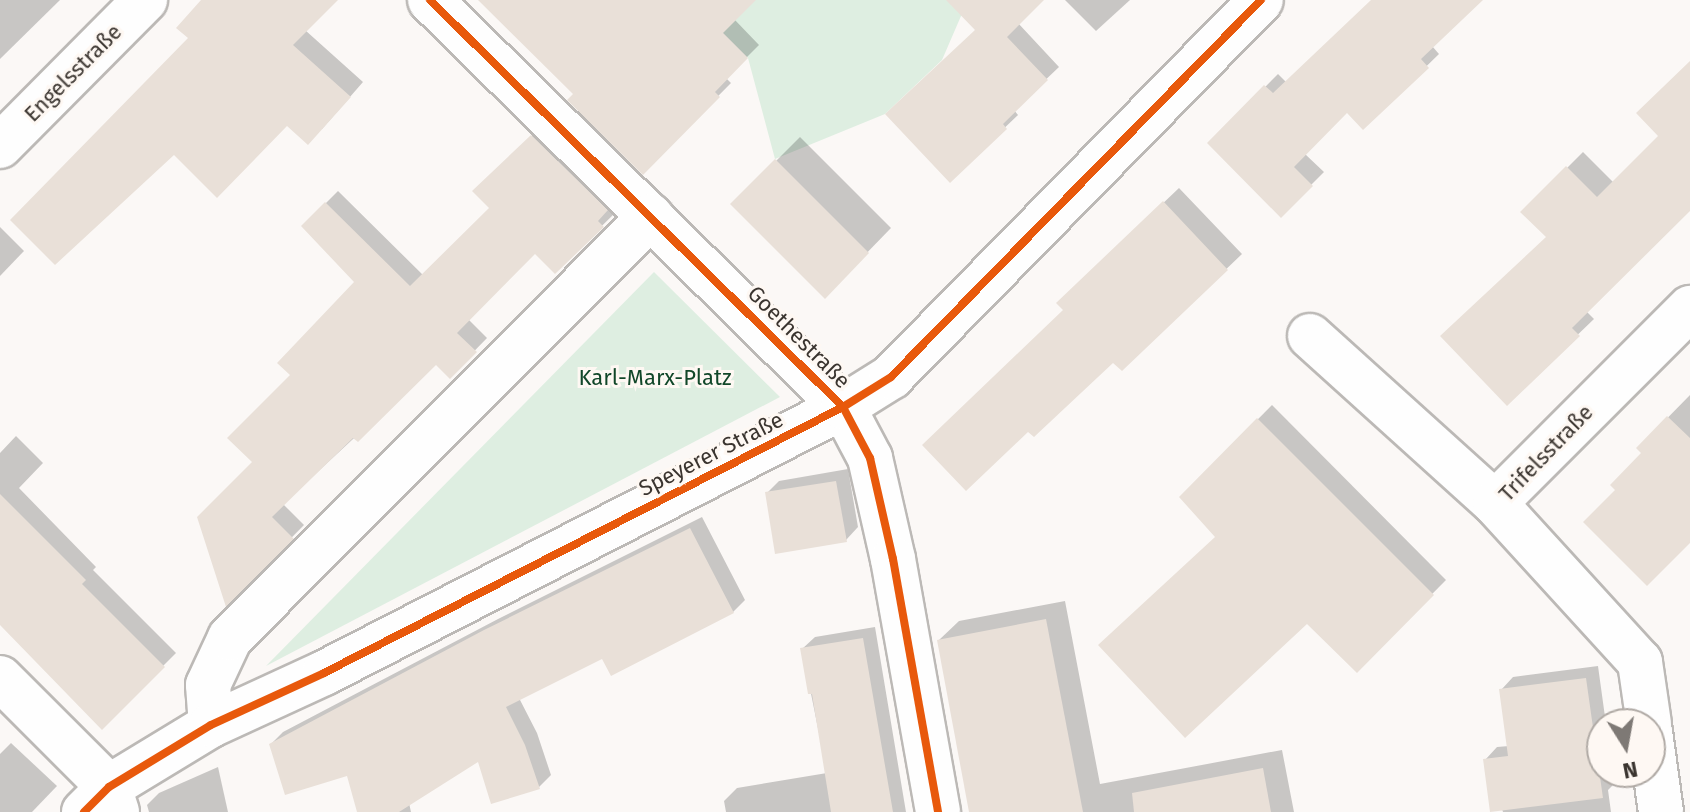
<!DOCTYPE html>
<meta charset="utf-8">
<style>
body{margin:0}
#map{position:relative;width:1690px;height:812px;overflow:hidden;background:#fbf8f6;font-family:"Fira Sans",sans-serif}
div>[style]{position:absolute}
.green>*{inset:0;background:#deeee1}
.shadow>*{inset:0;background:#0003}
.building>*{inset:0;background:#e9e0d8}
.roads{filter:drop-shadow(2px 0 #bcb9b6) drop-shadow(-2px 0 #bcb9b6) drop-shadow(0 2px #bcb9b6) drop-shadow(0 -2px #bcb9b6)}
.minor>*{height:44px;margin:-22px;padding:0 22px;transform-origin:22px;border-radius:22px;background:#fefefe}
.cycleway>*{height:8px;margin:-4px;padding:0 4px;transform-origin:4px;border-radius:4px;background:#e8590c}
span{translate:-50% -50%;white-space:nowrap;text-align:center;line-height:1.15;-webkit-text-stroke:6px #fef8f3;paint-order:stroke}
.street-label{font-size:22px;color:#3a342f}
.park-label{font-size:22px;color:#114729}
.north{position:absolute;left:1586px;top:708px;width:80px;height:80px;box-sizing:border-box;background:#fef8f3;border:2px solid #b0aaa5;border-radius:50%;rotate:169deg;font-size:22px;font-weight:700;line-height:32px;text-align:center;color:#3a342f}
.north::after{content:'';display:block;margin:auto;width:28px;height:36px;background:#7e7975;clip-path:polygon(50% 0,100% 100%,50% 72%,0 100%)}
</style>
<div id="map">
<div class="green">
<i style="clip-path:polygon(721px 0,978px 0,961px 16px,942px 60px,885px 114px,775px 159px,748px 58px,723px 33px)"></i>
<i style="clip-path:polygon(654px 272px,780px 397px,266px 666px)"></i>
</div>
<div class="shadow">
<i style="clip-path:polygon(0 0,60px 0,0 59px)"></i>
<i style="clip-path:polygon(205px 0,336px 0,305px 30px,363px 82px,322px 129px,190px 38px)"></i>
<i style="clip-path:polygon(483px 0,745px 0,734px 19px,759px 45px,726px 78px,731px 83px,643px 172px,576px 94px)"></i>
<i style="clip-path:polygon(980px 0,1041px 0,1018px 23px,1059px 67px,1014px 110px,1018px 115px,950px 180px)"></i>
<i style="clip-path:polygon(1065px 0,1130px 0,1096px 31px)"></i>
<i style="clip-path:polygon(1373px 0,1482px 0,1432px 46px,1439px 54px,1363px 128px,1347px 111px,1305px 154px,1324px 172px,1281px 215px,1210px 143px,1278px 74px,1286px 82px)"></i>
<i style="clip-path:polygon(1690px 63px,1690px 208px,1586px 311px,1594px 319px,1507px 403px,1548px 236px,1523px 212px,1583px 152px,1614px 183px,1661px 136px)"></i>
<i style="clip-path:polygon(544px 124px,615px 213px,555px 272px,535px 251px,468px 319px,487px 338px,450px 376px,436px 362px,283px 504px,304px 525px,227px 603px,254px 462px,293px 375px,357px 282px,303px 226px,338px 191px,424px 276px,492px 208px,475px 191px)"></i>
<i style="clip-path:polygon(800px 137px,891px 228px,825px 296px,733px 204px)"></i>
<i style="clip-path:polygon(1179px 188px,1242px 254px,1122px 369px,1113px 360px,1028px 429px,1074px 288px)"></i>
<i style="clip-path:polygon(0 227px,24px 251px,0 276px)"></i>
<i style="clip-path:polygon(1690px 395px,1690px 540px,1618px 490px,1644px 453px,1638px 448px)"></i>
<i style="clip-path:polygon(1272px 405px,1446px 580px,1357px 670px,1217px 536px,1181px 497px)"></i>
<i style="clip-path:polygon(16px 436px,43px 463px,19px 488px,96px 567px,93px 570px,176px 653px,102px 727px,0 623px,0 453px)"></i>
<i style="clip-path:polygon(848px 469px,858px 527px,846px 540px,767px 493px,779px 481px)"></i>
<i style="clip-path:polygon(702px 517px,745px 600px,733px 612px,603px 656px,519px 698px,537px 733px,551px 775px,539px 787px,479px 759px,409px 803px,411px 812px,359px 812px,348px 774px,271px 744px,283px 732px,498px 619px)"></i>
<i style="clip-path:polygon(1065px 601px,1100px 784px,1282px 750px,1294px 812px,971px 812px,939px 640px,959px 621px)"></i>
<i style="clip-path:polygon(875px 627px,906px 812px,726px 812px,724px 801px,737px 788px,827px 773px,802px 649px,815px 637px)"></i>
<i style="clip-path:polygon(1598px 666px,1606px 724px,1602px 724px,1602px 772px,1612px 772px,1614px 784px,1608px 790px,1611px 812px,1503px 812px,1485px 760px,1497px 747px,1509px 746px,1501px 690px,1513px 677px)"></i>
<i style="clip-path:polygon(11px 743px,57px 786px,32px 812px,0 812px,0 754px)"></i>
<i style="clip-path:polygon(218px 767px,228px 812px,149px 812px,147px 805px,159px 793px)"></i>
</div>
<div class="building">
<i style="clip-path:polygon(201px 0,338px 0,293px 45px,351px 97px,308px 145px,287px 126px,217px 198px,174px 155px,55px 265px,10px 220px,188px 38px,176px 28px)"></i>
<i style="clip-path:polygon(478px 0,756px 0,723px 33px,748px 58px,715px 92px,720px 97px,643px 175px,567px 100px,573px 94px)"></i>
<i style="clip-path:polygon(946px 0,1044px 0,1007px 37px,1048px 80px,1003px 124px,1007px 129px,950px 183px,885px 114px,975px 30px)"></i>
<i style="clip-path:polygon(1371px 0,1483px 0,1421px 59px,1429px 68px,1363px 130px,1347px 113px,1294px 167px,1313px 186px,1281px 218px,1207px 143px,1264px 85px,1273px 93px)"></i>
<i style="clip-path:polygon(1690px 61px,1690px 211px,1572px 328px,1580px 336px,1507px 406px,1440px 336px,1546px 237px,1520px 212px,1566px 166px,1597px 197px,1658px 136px,1636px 113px)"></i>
<i style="clip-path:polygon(531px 135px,608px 210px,598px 221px,604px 227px,555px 274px,535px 254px,457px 333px,477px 352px,450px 379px,436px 365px,358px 442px,353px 438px,272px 517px,294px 539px,226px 607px,197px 517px,252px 462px,227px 438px,290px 375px,277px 363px,354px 282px,301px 226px,325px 202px,410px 286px,489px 208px,472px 191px)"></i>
<i style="clip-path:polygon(775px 159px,869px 253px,825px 299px,730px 204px)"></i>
<i style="clip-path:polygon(1163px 201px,1228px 270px,1122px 371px,1113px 363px,1034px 437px,1028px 432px,966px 491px,922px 445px,1063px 310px,1056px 303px)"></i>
<i style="clip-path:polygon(1667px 416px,1690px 438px,1690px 543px,1647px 586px,1583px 522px,1615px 490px,1610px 485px,1641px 453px,1636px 448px)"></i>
<i style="clip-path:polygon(1257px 418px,1434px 595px,1357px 673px,1307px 624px,1185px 738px,1098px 645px,1215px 537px,1179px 497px)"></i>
<i style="clip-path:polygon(836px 481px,847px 542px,775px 554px,765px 492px)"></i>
<i style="clip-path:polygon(0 494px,86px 580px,82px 584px,165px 667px,102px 730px,0 625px)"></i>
<i style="clip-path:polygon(690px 528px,734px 613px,611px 676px,602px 659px,506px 707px,525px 745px,540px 789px,491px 804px,478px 762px,399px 812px,357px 812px,347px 776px,285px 795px,269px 744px,484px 630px)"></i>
<i style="clip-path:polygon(1046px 619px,1083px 812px,969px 812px,937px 640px)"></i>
<i style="clip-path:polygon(863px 638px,893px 812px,831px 812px,812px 694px,808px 694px,800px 648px)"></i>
<i style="clip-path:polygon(1586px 678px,1603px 798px,1490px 812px,1483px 759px,1508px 756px,1499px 689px)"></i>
<i style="clip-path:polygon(1263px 768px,1271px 812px,1134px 812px,1132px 793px)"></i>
</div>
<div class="roads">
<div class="minor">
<i style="left:430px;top:0;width:580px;rotate:44.58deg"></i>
<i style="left:843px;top:407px;width:58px;rotate:62.1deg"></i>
<i style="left:870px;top:458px;width:104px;rotate:77.2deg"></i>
<i style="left:893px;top:559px;width:257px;rotate:79.9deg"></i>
<i style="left:0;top:146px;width:206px;rotate:-45.2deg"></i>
<i style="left:1310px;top:336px;width:249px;rotate:42.1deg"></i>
<i style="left:0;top:678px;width:154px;rotate:45deg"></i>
<i style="left:109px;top:787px;width:26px;rotate:72deg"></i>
<i style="left:1649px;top:724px;width:63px;rotate:-98.3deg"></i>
<i style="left:1640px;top:662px;width:215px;rotate:-132.4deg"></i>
<i style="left:1495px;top:503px;width:276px;rotate:-45deg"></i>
<i style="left:211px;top:725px;width:40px;rotate:-94.3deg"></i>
<i style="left:208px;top:685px;width:52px;rotate:-64.9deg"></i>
<i style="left:230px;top:638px;width:596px;rotate:-45.07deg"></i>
<i style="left:1650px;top:732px;width:81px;rotate:82.2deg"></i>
<i style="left:84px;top:812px;width:35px;rotate:-45deg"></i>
<i style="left:109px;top:787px;width:119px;rotate:-31.3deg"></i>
<i style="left:211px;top:725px;width:124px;rotate:-24.7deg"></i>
<i style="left:324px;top:673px;width:583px;rotate:-27.14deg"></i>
<i style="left:843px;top:407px;width:57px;rotate:-32deg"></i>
<i style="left:891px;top:377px;width:528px;rotate:-45.54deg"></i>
</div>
</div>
<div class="cycleway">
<i style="left:430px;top:0;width:580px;rotate:44.58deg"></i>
<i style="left:843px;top:407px;width:58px;rotate:62.1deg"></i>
<i style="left:870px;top:458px;width:104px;rotate:77.2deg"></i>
<i style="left:893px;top:559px;width:257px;rotate:79.9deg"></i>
<i style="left:84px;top:812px;width:35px;rotate:-45deg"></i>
<i style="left:109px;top:787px;width:119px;rotate:-31.3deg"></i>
<i style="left:211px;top:725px;width:124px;rotate:-24.7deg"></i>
<i style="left:324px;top:673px;width:583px;rotate:-27.14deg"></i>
<i style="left:843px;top:407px;width:57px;rotate:-32deg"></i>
<i style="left:891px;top:377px;width:528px;rotate:-45.54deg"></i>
</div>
<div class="street-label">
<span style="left:73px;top:73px;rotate:-45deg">Engelsstraße</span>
<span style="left:799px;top:337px;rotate:45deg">Goethestraße</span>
<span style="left:1546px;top:453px;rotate:-46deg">Trifelsstraße</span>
<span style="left:711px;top:454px;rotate:-27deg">Speyerer Straße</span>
</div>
<div class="park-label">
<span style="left:655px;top:378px">Karl-Marx-Platz</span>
</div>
<div class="north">N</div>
</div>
